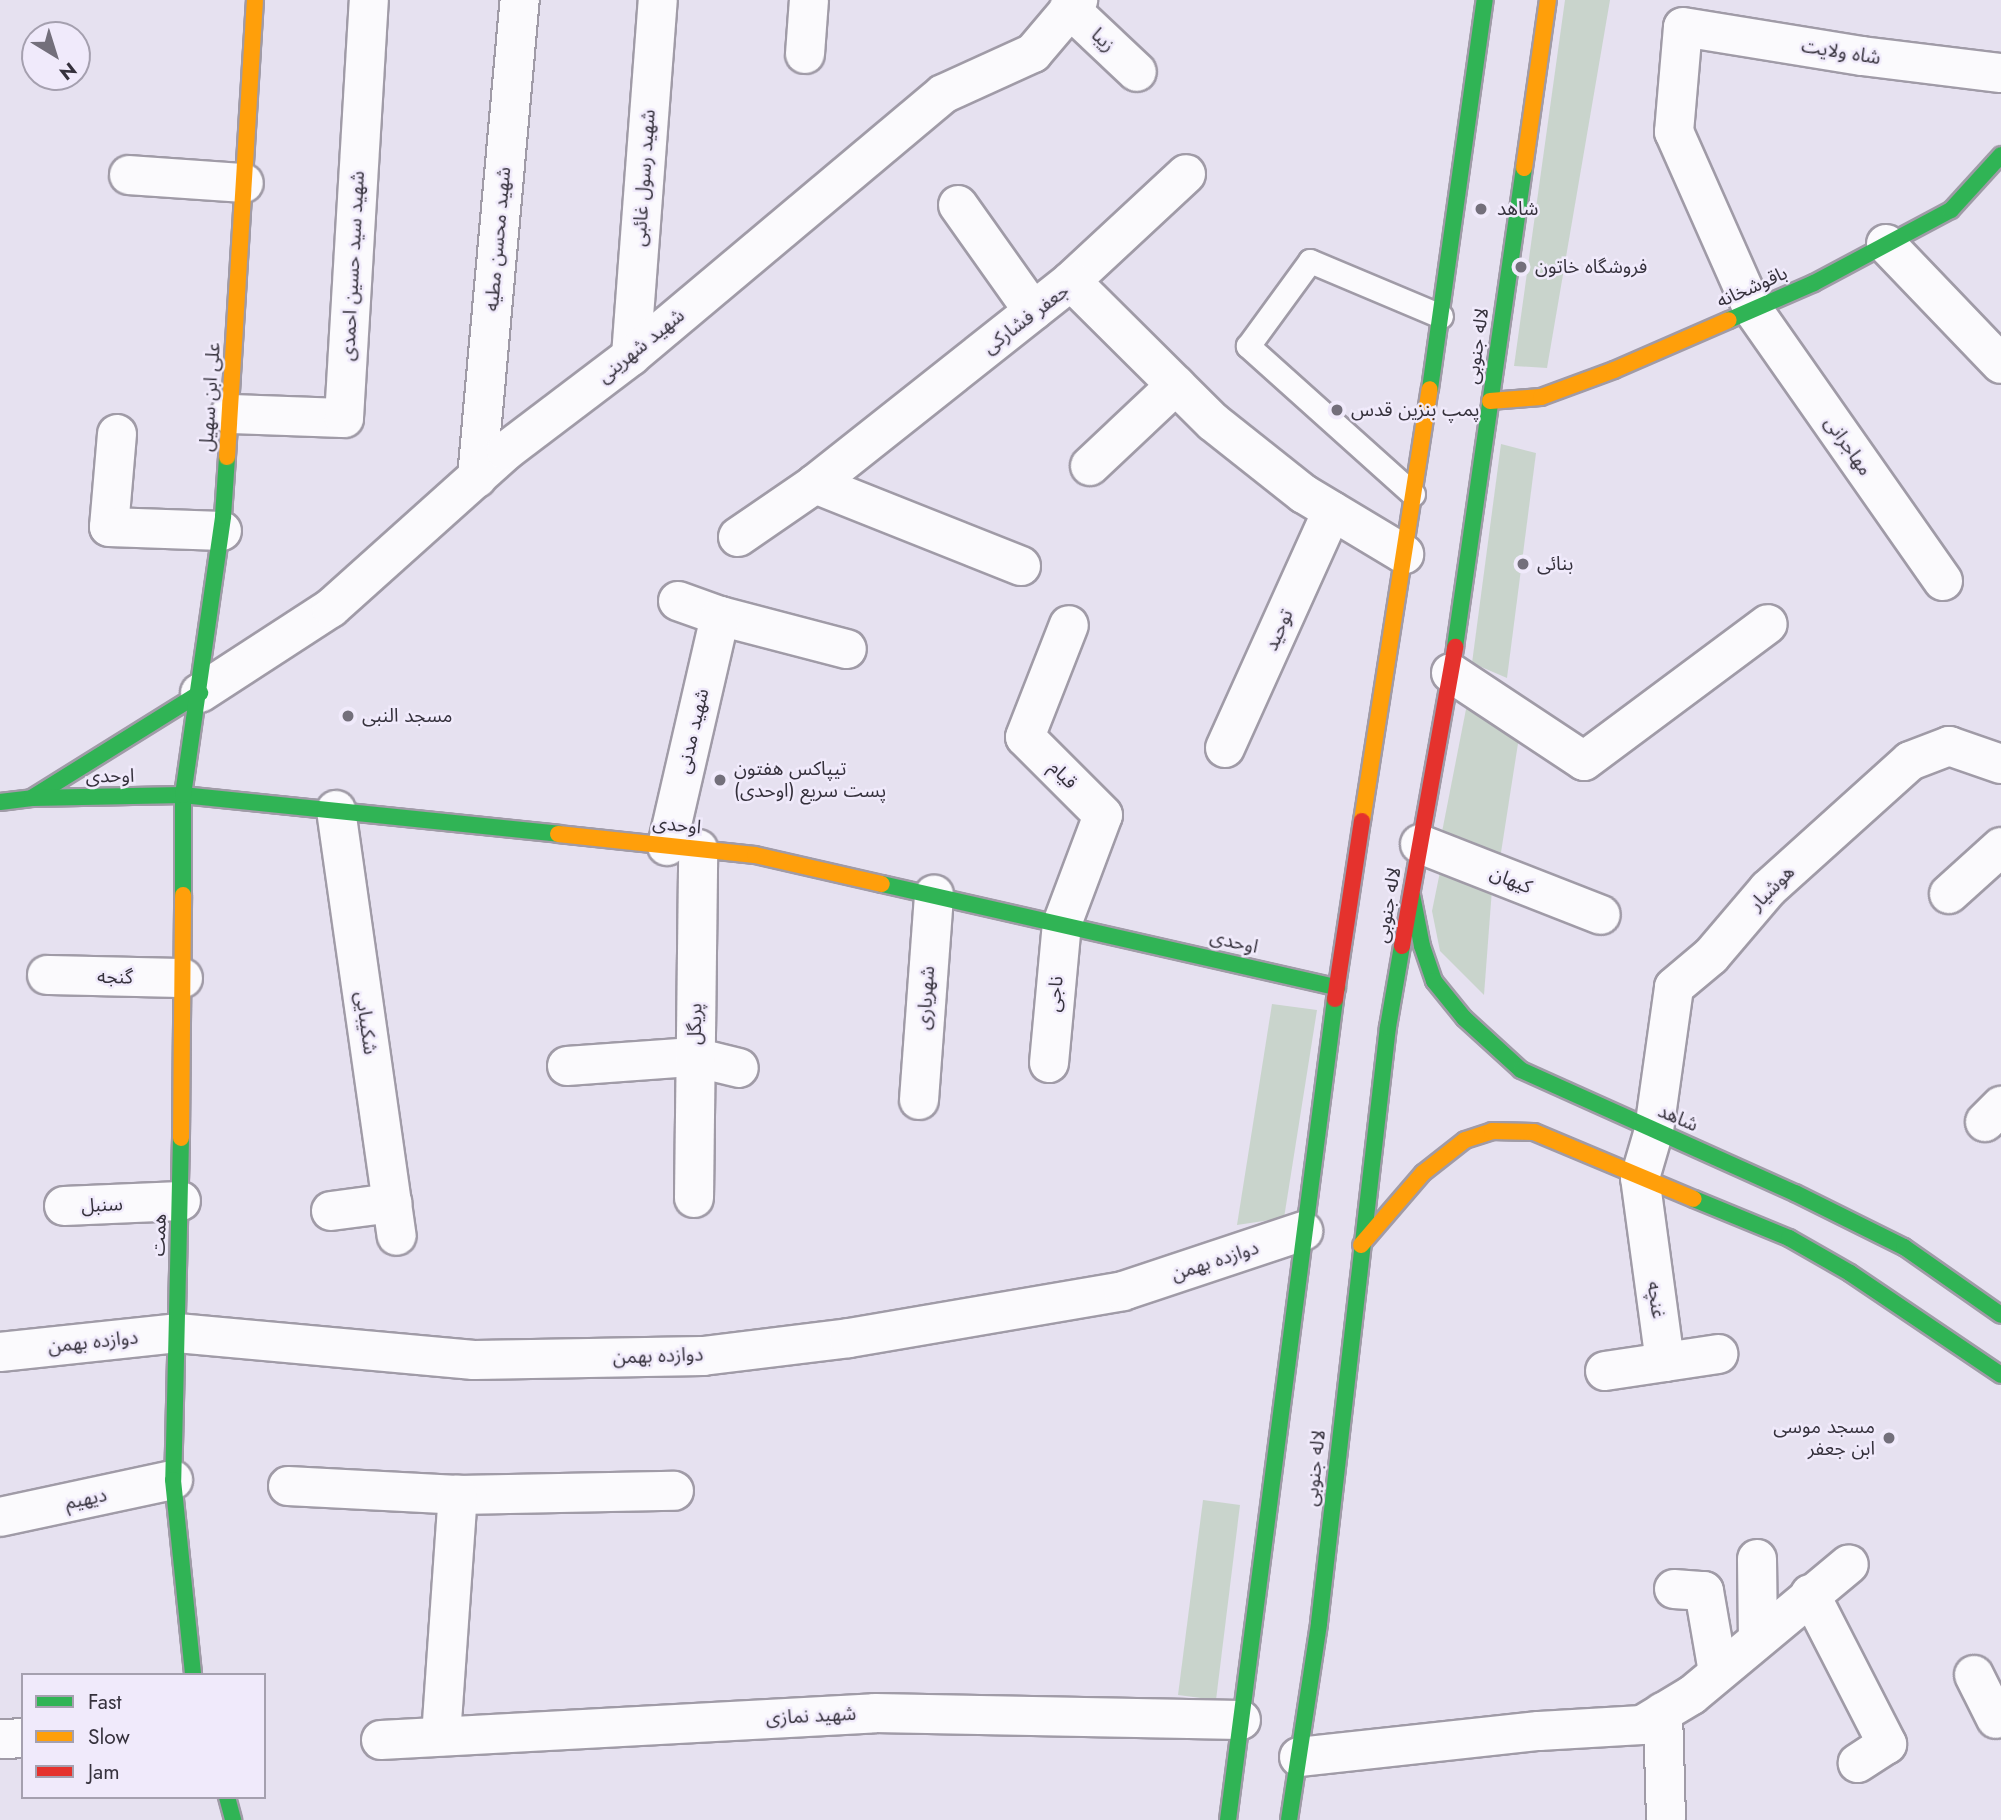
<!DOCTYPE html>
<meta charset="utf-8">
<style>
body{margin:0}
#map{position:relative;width:2001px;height:1820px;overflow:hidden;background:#e6e1f0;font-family:Jost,"Noto Sans Arabic",sans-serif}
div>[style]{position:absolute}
.green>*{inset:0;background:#c9d4cc}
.roads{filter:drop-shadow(2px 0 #a09ba7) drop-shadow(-2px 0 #a09ba7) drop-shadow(0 2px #a09ba7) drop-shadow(0 -2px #a09ba7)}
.lane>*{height:23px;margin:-11.5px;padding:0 11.5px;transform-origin:11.5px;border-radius:11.5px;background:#fbfafd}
.street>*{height:38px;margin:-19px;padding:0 19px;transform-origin:19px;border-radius:19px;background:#fbfafd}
.fast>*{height:16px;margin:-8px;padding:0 8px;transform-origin:8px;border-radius:8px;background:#30b455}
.slow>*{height:16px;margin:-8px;padding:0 8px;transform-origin:8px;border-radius:8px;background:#ff9f0a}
.jam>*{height:16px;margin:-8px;padding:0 8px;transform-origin:8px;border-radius:8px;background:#e5322d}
.dots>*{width:19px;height:19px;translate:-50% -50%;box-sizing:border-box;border:4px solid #f0eafb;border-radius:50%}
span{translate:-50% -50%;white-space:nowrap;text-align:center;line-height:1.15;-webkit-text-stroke:5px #f0eafb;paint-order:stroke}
.street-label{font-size:19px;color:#35313c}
.poi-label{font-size:19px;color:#35313c}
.left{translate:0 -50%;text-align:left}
.right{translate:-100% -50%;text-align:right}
.legend{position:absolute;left:21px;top:1673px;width:245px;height:126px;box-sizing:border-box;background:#f0eafb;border:2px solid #a5a0af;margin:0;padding:9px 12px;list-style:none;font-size:21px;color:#35313c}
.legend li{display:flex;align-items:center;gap:14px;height:35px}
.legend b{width:35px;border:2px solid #a5a0af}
.north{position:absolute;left:21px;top:21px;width:70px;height:70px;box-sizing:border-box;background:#f0eafb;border:2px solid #a5a0af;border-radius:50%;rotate:142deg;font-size:19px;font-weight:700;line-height:28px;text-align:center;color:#35313c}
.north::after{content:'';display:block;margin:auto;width:24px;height:32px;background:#736f7b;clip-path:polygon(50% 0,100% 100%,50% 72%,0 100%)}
</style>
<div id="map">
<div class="green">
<i style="clip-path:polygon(1565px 0,1610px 0,1547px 368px,1514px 366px)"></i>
<i style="clip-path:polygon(1501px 444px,1536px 453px,1507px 678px,1472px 663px)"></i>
<i style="clip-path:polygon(1468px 699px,1519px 737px,1500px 859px,1442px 832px)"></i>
<i style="clip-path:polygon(1441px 867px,1492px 889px,1484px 995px,1440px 951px,1432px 911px)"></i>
<i style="clip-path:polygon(1272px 1004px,1317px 1010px,1284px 1218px,1237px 1225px)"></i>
<i style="clip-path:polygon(1203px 1500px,1240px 1505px,1216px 1700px,1178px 1695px)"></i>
</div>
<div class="roads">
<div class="lane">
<i style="left:1413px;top:494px;width:222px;rotate:-138.1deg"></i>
<i style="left:1248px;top:346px;width:105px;rotate:-53.9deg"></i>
<i style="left:1310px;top:261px;width:142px;rotate:22.8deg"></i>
</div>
<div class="street">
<i style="left:1069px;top:8px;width:93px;rotate:43.3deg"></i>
<i style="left:805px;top:54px;width:54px;rotate:-85.8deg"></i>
<i style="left:129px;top:175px;width:115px;rotate:4deg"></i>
<i style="left:958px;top:205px;width:130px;rotate:54.7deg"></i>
<i style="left:1886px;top:244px;width:166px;rotate:46.2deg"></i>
<i style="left:1071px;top:281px;width:157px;rotate:-42.9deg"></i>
<i style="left:631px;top:356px;width:357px;rotate:-85.7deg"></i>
<i style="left:230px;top:414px;width:114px;rotate:2deg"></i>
<i style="left:344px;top:418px;width:419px;rotate:-86.6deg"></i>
<i style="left:117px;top:434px;width:93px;rotate:94.9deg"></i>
<i style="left:109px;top:527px;width:113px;rotate:2deg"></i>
<i style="left:1090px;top:466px;width:118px;rotate:-43.3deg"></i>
<i style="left:477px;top:478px;width:480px;rotate:-84.9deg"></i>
<i style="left:738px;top:537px;width:93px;rotate:-34.5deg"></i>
<i style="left:1021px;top:566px;width:222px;rotate:-158.3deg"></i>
<i style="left:815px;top:484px;width:327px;rotate:-38.4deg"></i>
<i style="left:1071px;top:281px;width:200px;rotate:44.8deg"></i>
<i style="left:1213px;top:422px;width:116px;rotate:38.4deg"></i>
<i style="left:1304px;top:494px;width:117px;rotate:31deg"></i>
<i style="left:1943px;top:581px;width:331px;rotate:-125deg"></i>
<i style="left:1753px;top:310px;width:195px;rotate:-113.9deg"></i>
<i style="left:1674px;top:132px;width:105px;rotate:-85.1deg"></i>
<i style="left:1683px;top:27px;width:181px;rotate:9.2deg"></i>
<i style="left:1862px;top:56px;width:140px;rotate:7deg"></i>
<i style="left:678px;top:601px;width:45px;rotate:19.7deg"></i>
<i style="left:720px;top:616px;width:131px;rotate:14.6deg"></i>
<i style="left:1451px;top:673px;width:159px;rotate:33.5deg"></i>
<i style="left:1584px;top:761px;width:229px;rotate:-36.7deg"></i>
<i style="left:200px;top:693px;width:156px;rotate:-33deg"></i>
<i style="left:331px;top:608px;width:235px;rotate:-41.9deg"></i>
<i style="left:506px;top:451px;width:157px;rotate:-37.2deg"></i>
<i style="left:631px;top:356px;width:407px;rotate:-40deg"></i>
<i style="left:943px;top:94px;width:99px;rotate:-24.5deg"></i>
<i style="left:1033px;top:53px;width:70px;rotate:-49.7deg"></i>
<i style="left:1225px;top:748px;width:260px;rotate:-65.7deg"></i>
<i style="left:336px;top:810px;width:430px;rotate:81.9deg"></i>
<i style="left:1420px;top:844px;width:194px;rotate:21.4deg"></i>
<i style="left:667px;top:846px;width:236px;rotate:-77deg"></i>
<i style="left:1949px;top:894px;width:70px;rotate:-42.1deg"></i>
<i style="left:47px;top:975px;width:136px;rotate:1.3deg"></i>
<i style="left:1049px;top:1063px;width:140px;rotate:-84.7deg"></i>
<i style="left:1062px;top:924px;width:116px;rotate:-69.4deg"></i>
<i style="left:1103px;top:815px;width:110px;rotate:-135deg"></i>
<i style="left:1025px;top:737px;width:120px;rotate:-68.6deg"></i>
<i style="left:567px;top:1066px;width:127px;rotate:-4.1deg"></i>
<i style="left:694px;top:1057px;width:46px;rotate:13.7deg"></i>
<i style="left:919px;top:1100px;width:206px;rotate:-85.8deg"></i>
<i style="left:1985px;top:1122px;width:23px;rotate:-45deg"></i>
<i style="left:694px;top:1198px;width:349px;rotate:-89.3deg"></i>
<i style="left:64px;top:1206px;width:117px;rotate:-2.4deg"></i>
<i style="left:331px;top:1211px;width:62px;rotate:-7.5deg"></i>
<i style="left:0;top:1352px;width:178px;rotate:-6.1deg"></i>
<i style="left:177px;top:1333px;width:298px;rotate:5.2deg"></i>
<i style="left:474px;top:1360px;width:229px;rotate:-1deg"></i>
<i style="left:703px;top:1356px;width:147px;rotate:-7deg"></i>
<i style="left:849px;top:1338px;width:278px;rotate:-9.7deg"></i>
<i style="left:1123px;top:1291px;width:190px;rotate:-18.4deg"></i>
<i style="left:1665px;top:1362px;width:54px;rotate:-8.6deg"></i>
<i style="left:1605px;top:1371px;width:61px;rotate:-8.5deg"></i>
<i style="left:1665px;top:1362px;width:186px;rotate:-97.7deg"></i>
<i style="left:1640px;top:1178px;width:50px;rotate:-73.7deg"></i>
<i style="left:1654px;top:1130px;width:144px;rotate:-82deg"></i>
<i style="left:1674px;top:987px;width:48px;rotate:-40deg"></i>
<i style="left:1711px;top:956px;width:88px;rotate:-49.6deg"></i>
<i style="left:1768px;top:889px;width:191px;rotate:-42deg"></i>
<i style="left:1910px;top:761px;width:42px;rotate:-21deg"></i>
<i style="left:1949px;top:746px;width:55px;rotate:19.1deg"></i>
<i style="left:288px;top:1486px;width:170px;rotate:3deg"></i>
<i style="left:458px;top:1495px;width:216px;rotate:-1.1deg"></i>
<i style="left:0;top:1517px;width:177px;rotate:-12.1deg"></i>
<i style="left:1757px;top:1559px;width:79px;rotate:89.3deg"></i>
<i style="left:1674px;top:1589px;width:30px;rotate:4deg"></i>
<i style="left:1704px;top:1591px;width:82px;rotate:80.2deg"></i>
<i style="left:1810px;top:1594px;width:169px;rotate:62.8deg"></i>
<i style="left:1887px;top:1744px;width:35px;rotate:147deg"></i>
<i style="left:1974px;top:1675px;width:49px;rotate:63.4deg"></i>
<i style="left:1663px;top:1712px;width:107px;rotate:88.4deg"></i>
<i style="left:441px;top:1736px;width:242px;rotate:-86deg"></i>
<i style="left:0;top:1739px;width:23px;rotate:-2deg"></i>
<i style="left:381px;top:1740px;width:495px;rotate:-3.1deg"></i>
<i style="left:875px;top:1713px;width:366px;rotate:1.1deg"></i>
<i style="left:1299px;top:1757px;width:241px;rotate:-6.2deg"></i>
<i style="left:1539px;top:1731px;width:103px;rotate:-3.3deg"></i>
<i style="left:1642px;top:1725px;width:58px;rotate:-31deg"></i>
<i style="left:1692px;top:1695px;width:204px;rotate:-39.8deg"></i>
</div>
<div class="fast">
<i style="left:1729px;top:320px;width:93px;rotate:-23.5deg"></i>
<i style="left:1814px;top:283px;width:155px;rotate:-28.1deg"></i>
<i style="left:1951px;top:210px;width:74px;rotate:-47.7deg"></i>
<i style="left:1430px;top:389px;width:393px;rotate:-82deg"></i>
<i style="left:1455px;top:647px;width:484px;rotate:-81.8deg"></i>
<i style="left:33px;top:797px;width:197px;rotate:-31.9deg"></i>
<i style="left:0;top:802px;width:32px;rotate:-7deg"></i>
<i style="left:32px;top:798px;width:151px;rotate:-1.1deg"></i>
<i style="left:183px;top:795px;width:377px;rotate:5.9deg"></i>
<i style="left:882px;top:884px;width:467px;rotate:12.8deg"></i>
<i style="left:183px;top:895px;width:100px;rotate:-90deg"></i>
<i style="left:183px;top:795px;width:282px;rotate:-81.8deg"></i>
<i style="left:223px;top:516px;width:59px;rotate:-86.1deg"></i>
<i style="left:1412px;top:895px;width:52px;rotate:78.9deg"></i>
<i style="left:1422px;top:946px;width:37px;rotate:71deg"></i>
<i style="left:1434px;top:981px;width:48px;rotate:51deg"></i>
<i style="left:1464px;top:1018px;width:77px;rotate:42.4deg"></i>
<i style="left:1521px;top:1070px;width:300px;rotate:24.2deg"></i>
<i style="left:1795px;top:1193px;width:122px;rotate:26.4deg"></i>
<i style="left:1904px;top:1247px;width:118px;rotate:35deg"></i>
<i style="left:181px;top:1138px;width:342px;rotate:91.3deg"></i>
<i style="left:173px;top:1480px;width:196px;rotate:84.1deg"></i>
<i style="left:1694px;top:1199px;width:103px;rotate:22.3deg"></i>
<i style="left:1789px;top:1238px;width:70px;rotate:29.8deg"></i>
<i style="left:1850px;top:1273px;width:182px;rotate:34deg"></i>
<i style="left:227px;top:1797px;width:24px;rotate:75deg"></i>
<i style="left:1228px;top:1820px;width:828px;rotate:-82.57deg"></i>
<i style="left:1289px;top:1820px;width:199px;rotate:-81.3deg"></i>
<i style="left:1319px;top:1623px;width:600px;rotate:-83.4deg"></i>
<i style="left:1388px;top:1027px;width:82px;rotate:-80.2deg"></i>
</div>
<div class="slow">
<i style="left:1524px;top:168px;width:170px;rotate:-81.9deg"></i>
<i style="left:1490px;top:401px;width:51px;rotate:-4.5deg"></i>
<i style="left:1541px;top:397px;width:78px;rotate:-20.3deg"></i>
<i style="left:1614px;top:370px;width:125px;rotate:-23.5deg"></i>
<i style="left:227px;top:457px;width:458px;rotate:-86.5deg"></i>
<i style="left:1362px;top:821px;width:437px;rotate:-81.1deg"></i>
<i style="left:558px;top:834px;width:198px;rotate:6.1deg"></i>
<i style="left:755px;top:855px;width:130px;rotate:12.9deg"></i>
<i style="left:181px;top:1138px;width:243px;rotate:-89.5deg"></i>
<i style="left:1361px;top:1245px;width:95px;rotate:-49.3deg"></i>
<i style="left:1423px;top:1173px;width:53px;rotate:-38.2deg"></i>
<i style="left:1465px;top:1140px;width:28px;rotate:-18deg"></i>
<i style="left:1492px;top:1131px;width:42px;rotate:1.4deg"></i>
<i style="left:1534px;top:1132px;width:173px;rotate:22.7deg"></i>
</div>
<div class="jam">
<i style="left:1402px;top:946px;width:304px;rotate:-79.9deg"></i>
<i style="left:1335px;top:999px;width:180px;rotate:-81.4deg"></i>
</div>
</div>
<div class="dots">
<i style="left:1481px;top:209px;background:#736f7b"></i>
<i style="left:1521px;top:267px;background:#736f7b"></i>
<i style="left:1337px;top:410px;background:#736f7b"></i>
<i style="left:1523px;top:564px;background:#736f7b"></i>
<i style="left:348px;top:716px;background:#736f7b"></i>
<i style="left:720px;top:780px;background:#736f7b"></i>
<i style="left:1889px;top:1438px;background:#736f7b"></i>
</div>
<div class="street-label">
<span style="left:1103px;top:40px;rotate:43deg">زیبا</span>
<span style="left:1841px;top:52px;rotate:9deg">شاه ولایت</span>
<span style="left:644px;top:178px;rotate:-86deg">شهید رسول غائبی</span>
<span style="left:498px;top:239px;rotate:-85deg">شهید محسن مطیه</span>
<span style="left:353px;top:266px;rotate:-87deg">شهید سید حسین احمدی</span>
<span style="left:1752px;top:287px;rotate:-24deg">باقوشخانه</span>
<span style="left:1026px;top:319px;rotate:-37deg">جعفر فشارکی</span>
<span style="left:641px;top:346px;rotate:-39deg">شهید شهرینی</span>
<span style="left:1477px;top:346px;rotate:-82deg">لاله جنوبی</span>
<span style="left:210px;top:397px;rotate:-86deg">علی ابن سهیل</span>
<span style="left:1848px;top:446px;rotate:55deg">مهاجرانی</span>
<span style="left:1279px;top:630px;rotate:-66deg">توحید</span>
<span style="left:693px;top:731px;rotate:-77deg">شهید مدنی</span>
<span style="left:1063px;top:775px;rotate:45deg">قیام</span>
<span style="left:110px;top:776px;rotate:-1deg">اوحدی</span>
<span style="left:677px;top:825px;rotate:6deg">اوحدی</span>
<span style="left:1511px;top:880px;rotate:22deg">کیهان</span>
<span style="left:1772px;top:888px;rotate:-45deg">هوشیار</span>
<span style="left:1388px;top:905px;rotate:-80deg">لاله جنوبی</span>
<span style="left:1234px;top:942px;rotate:13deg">اوحدی</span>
<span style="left:115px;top:977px;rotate:1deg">گنجه</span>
<span style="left:1055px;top:994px;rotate:-85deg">ناجی</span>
<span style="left:926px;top:998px;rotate:-86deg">شهریاری</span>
<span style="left:366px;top:1023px;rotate:82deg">شکیبایی</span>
<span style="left:695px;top:1024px;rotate:-89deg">پریگل</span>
<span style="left:1678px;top:1118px;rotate:23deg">شاهد</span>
<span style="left:102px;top:1205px;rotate:-3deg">سنبل</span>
<span style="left:159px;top:1235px;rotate:-88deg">همت</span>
<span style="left:1215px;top:1261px;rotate:-18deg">دوازده بهمن</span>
<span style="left:1656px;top:1300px;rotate:82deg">غنچه</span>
<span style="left:93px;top:1342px;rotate:-6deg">دوازده بهمن</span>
<span style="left:658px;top:1356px;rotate:-2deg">دوازده بهمن</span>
<span style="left:1315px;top:1468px;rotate:-84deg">لاله جنوبی</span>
<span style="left:86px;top:1499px;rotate:-12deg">دیهیم</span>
<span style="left:811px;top:1716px;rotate:-3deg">شهید نمازی</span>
</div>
<div class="poi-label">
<span class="left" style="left:1497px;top:209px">شاهد</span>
<span class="left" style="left:1535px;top:267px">فروشگاه خاتون</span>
<span class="left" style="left:1351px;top:410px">پمپ بنزین قدس</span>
<span class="left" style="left:1537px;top:564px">بنائی</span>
<span class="left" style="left:362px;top:716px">مسجد النبی</span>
<span class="left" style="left:734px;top:780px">تیپاکس هفتون<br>(اوحدی) پست سریع</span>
<span class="right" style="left:1875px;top:1438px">مسجد موسی<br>ابن جعفر</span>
</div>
<ul class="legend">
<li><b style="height:9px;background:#30b455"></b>Fast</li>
<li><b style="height:9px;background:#ff9f0a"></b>Slow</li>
<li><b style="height:9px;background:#e5322d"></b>Jam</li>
</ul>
<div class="north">N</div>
</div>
